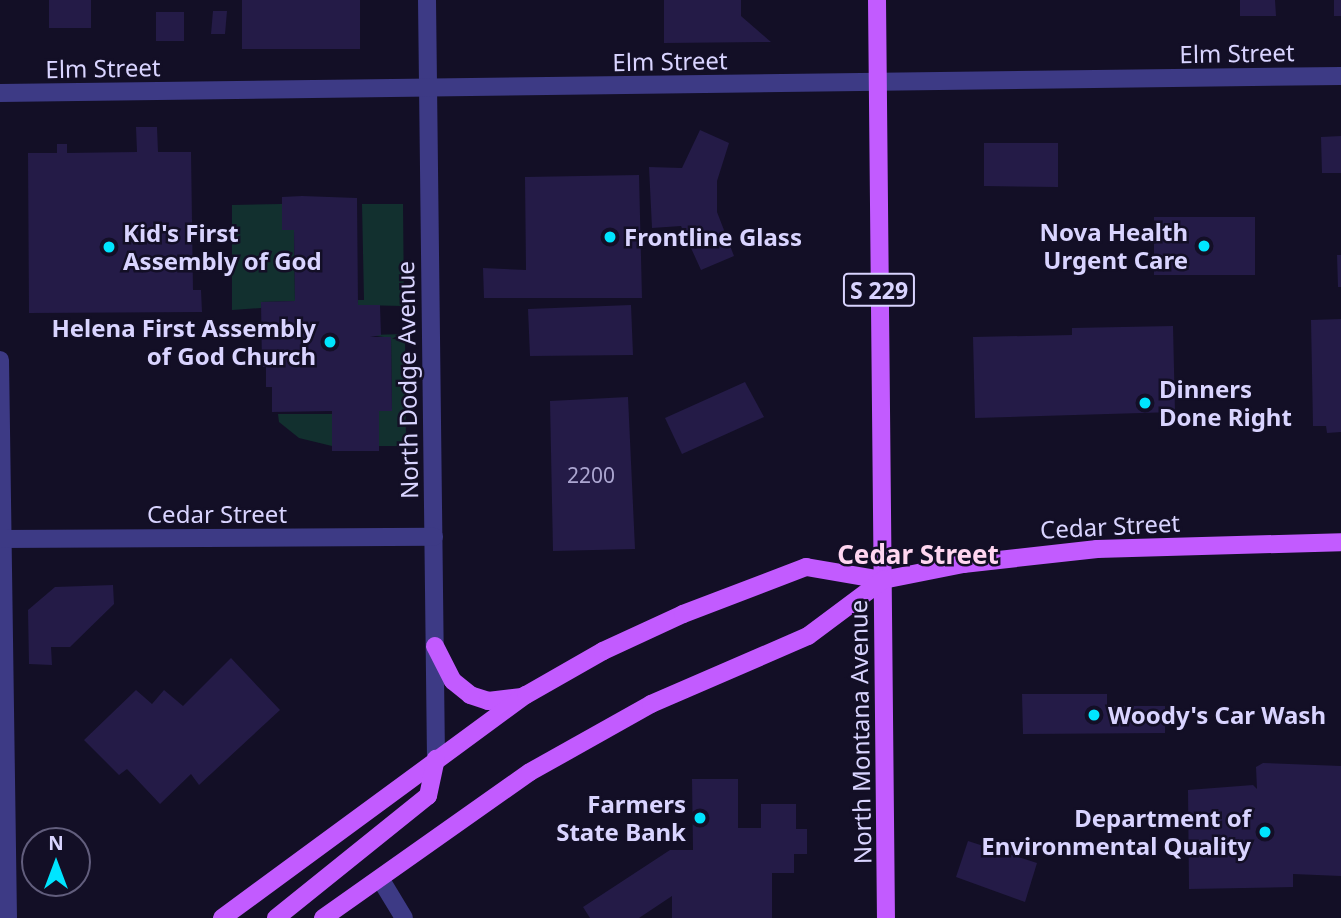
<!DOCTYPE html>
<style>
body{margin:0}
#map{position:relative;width:1341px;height:918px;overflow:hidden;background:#130f26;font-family:"Noto Sans",sans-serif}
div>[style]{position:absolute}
.green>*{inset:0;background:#12302f}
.building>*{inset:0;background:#241b47}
.minor>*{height:18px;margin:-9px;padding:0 9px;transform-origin:9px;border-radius:9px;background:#3d3a85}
.primary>*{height:18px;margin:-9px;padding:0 9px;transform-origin:9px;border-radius:9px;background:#c25bff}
.dots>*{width:19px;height:19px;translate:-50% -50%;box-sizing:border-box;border:4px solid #130f26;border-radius:50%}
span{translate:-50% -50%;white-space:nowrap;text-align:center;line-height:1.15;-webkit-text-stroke:5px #130f26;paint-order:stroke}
.number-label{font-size:21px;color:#aca6d1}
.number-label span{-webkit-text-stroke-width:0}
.shield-label span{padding:2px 5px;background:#130f26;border:2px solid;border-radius:5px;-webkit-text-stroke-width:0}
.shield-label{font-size:23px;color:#d9d4ff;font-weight:700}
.street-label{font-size:24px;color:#d9d4ff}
.poi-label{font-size:24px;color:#d9d4ff;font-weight:700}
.right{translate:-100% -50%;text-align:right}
.left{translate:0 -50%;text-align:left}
.neighbourhood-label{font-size:26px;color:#ffd6f0;font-weight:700}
.north{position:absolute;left:21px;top:827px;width:70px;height:70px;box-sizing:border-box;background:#130f26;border:2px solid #625e7d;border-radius:50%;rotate:0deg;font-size:19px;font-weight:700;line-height:28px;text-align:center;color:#d9d4ff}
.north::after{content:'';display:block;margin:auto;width:24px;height:32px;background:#00e5ff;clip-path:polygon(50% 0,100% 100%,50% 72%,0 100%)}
</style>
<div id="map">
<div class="green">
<i style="clip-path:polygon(282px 204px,282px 230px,294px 230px,295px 301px,261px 302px,261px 308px,232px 310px,232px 205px)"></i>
<i style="clip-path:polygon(362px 204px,403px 204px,404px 306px,358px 305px,358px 300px,364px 300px)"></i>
<i style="clip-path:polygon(405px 334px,406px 446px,379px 446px,379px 411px,392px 411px,391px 338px,370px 335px)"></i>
<i style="clip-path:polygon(278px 414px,332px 414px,332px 446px,299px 438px,279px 422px)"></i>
</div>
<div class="building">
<i style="clip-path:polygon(49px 0,91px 0,91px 28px,49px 28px)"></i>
<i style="clip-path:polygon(242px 0,360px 0,360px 49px,242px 49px)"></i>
<i style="clip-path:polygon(664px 0,741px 0,741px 16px,771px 42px,664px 43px)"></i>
<i style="clip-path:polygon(1240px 0,1275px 0,1276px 16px,1240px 16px)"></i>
<i style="clip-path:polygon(1334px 0,1341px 0,1341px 16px,1334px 16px)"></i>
<i style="clip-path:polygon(213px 11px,227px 11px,225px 34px,211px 34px)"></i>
<i style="clip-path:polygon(156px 12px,184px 12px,184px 41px,156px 41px)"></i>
<i style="clip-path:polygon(136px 127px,157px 127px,158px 152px,191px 152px,193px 290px,201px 290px,202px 312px,29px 313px,28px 153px,57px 153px,57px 144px,67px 144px,67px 153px,137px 152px)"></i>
<i style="clip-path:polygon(700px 130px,729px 143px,717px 181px,717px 212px,734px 256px,701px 270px,681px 226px,652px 228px,649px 167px,682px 168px)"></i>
<i style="clip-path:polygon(1341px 136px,1341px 173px,1322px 173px,1321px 137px)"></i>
<i style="clip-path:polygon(984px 143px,1058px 143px,1058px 187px,984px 186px)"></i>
<i style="clip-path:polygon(639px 175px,642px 298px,484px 298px,483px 268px,526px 270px,525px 177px)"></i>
<i style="clip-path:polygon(302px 196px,357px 198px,358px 305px,380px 305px,381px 335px,370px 337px,391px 337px,392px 411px,379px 411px,379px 451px,332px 451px,332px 411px,272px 412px,272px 387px,266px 387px,266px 367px,262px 367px,261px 302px,295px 301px,294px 230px,282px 230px,282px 197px)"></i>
<i style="clip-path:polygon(1154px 217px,1255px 217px,1255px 275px,1154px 275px)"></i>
<i style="clip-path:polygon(1337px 255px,1341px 255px,1341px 287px,1338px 287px)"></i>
<i style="clip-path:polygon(631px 305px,633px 355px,530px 356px,528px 309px)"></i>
<i style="clip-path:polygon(1341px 319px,1341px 432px,1327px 433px,1326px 426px,1313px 426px,1311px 320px)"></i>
<i style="clip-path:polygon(1173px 326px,1175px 412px,975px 418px,973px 337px,1072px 335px,1072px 328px)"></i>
<i style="clip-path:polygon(745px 382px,764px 417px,682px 454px,665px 418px)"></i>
<i style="clip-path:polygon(628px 397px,635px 549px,553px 551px,550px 401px)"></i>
<i style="clip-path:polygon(113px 585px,114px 604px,70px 647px,51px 647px,52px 665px,29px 664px,28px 610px,55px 587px)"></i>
<i style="clip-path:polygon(231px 658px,280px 710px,199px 785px,191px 774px,160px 804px,127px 769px,119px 775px,84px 740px,136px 690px,152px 704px,164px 690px,183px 706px)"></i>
<i style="clip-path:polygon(1022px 694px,1107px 694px,1107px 706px,1165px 706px,1165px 733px,1023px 734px)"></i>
<i style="clip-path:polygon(1263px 763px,1341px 766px,1341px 876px,1293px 874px,1293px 887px,1189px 889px,1188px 790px,1253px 785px,1257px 789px,1256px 767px)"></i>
<i style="clip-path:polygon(692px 779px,738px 779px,738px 828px,761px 828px,761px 804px,796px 804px,796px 829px,807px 829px,807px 854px,794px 854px,794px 873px,772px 873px,772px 918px,672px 918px,672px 896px,639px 918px,590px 918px,583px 907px,670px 850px,693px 850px)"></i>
<i style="clip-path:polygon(968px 841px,1037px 863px,1025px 902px,956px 877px)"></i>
</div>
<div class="minor">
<i style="left:427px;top:0;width:759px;rotate:89.32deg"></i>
<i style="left:0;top:93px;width:1341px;rotate:-0.73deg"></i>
<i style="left:0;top:360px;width:558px;rotate:89.18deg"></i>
<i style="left:0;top:539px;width:434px;rotate:-0.3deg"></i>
<i style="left:381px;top:880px;width:44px;rotate:58.8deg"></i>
</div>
<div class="primary">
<i style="left:877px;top:0;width:918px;rotate:89.44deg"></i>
<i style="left:435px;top:646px;width:39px;rotate:63deg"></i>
<i style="left:453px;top:681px;width:22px;rotate:39deg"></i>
<i style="left:470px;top:695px;width:19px;rotate:18deg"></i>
<i style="left:488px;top:701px;width:32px;rotate:-7deg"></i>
<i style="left:222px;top:918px;width:377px;rotate:-36.3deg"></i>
<i style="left:526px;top:695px;width:89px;rotate:-29.7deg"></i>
<i style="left:603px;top:651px;width:88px;rotate:-24.8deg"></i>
<i style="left:683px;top:614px;width:132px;rotate:-20.9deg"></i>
<i style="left:806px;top:567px;width:78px;rotate:9.6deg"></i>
<i style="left:883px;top:580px;width:82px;rotate:-11.3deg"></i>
<i style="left:963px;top:564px;width:135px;rotate:-6.4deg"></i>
<i style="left:1097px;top:549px;width:244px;rotate:-1.6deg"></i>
<i style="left:276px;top:918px;width:195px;rotate:-38.8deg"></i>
<i style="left:428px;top:796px;width:38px;rotate:-78deg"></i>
<i style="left:323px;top:918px;width:253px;rotate:-35.2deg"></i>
<i style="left:530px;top:772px;width:139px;rotate:-29.3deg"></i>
<i style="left:651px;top:704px;width:171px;rotate:-23.4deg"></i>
<i style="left:808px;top:636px;width:94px;rotate:-36.7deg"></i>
</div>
<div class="dots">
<i style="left:610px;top:237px;background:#00e5ff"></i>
<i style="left:1204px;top:246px;background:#00e5ff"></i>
<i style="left:109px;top:247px;background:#00e5ff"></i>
<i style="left:330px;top:342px;background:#00e5ff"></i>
<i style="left:1145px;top:403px;background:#00e5ff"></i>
<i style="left:1094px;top:715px;background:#00e5ff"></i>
<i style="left:700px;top:818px;background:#00e5ff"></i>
<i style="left:1265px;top:832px;background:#00e5ff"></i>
</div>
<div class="number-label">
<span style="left:591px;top:475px">2200</span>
</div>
<div class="shield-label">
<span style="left:879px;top:290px">S 229</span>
</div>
<div class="street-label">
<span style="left:1237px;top:53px;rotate:-1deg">Elm Street</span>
<span style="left:670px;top:61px;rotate:-1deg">Elm Street</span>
<span style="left:103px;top:68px;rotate:-1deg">Elm Street</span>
<span style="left:407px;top:380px;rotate:-91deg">North Dodge Avenue</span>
<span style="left:217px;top:514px">Cedar Street</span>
<span style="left:1110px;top:526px;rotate:-3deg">Cedar Street</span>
<span style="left:860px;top:732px;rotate:-91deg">North Montana Avenue</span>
</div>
<div class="poi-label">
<span class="right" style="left:1188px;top:246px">Nova Health<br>Urgent Care</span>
<span class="left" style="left:123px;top:247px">Kid's First<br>Assembly of God</span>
<span class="left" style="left:624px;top:237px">Frontline Glass</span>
<span class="right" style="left:316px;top:342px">Helena First Assembly<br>of God Church</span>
<span class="left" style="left:1159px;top:403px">Dinners<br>Done Right</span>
<span class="left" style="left:1108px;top:715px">Woody's Car Wash</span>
<span class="right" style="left:686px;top:818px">Farmers<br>State Bank</span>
<span class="right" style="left:1251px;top:832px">Department of<br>Environmental Quality</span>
</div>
<div class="neighbourhood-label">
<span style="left:918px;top:555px">Cedar Street</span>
</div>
<div class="north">N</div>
</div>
